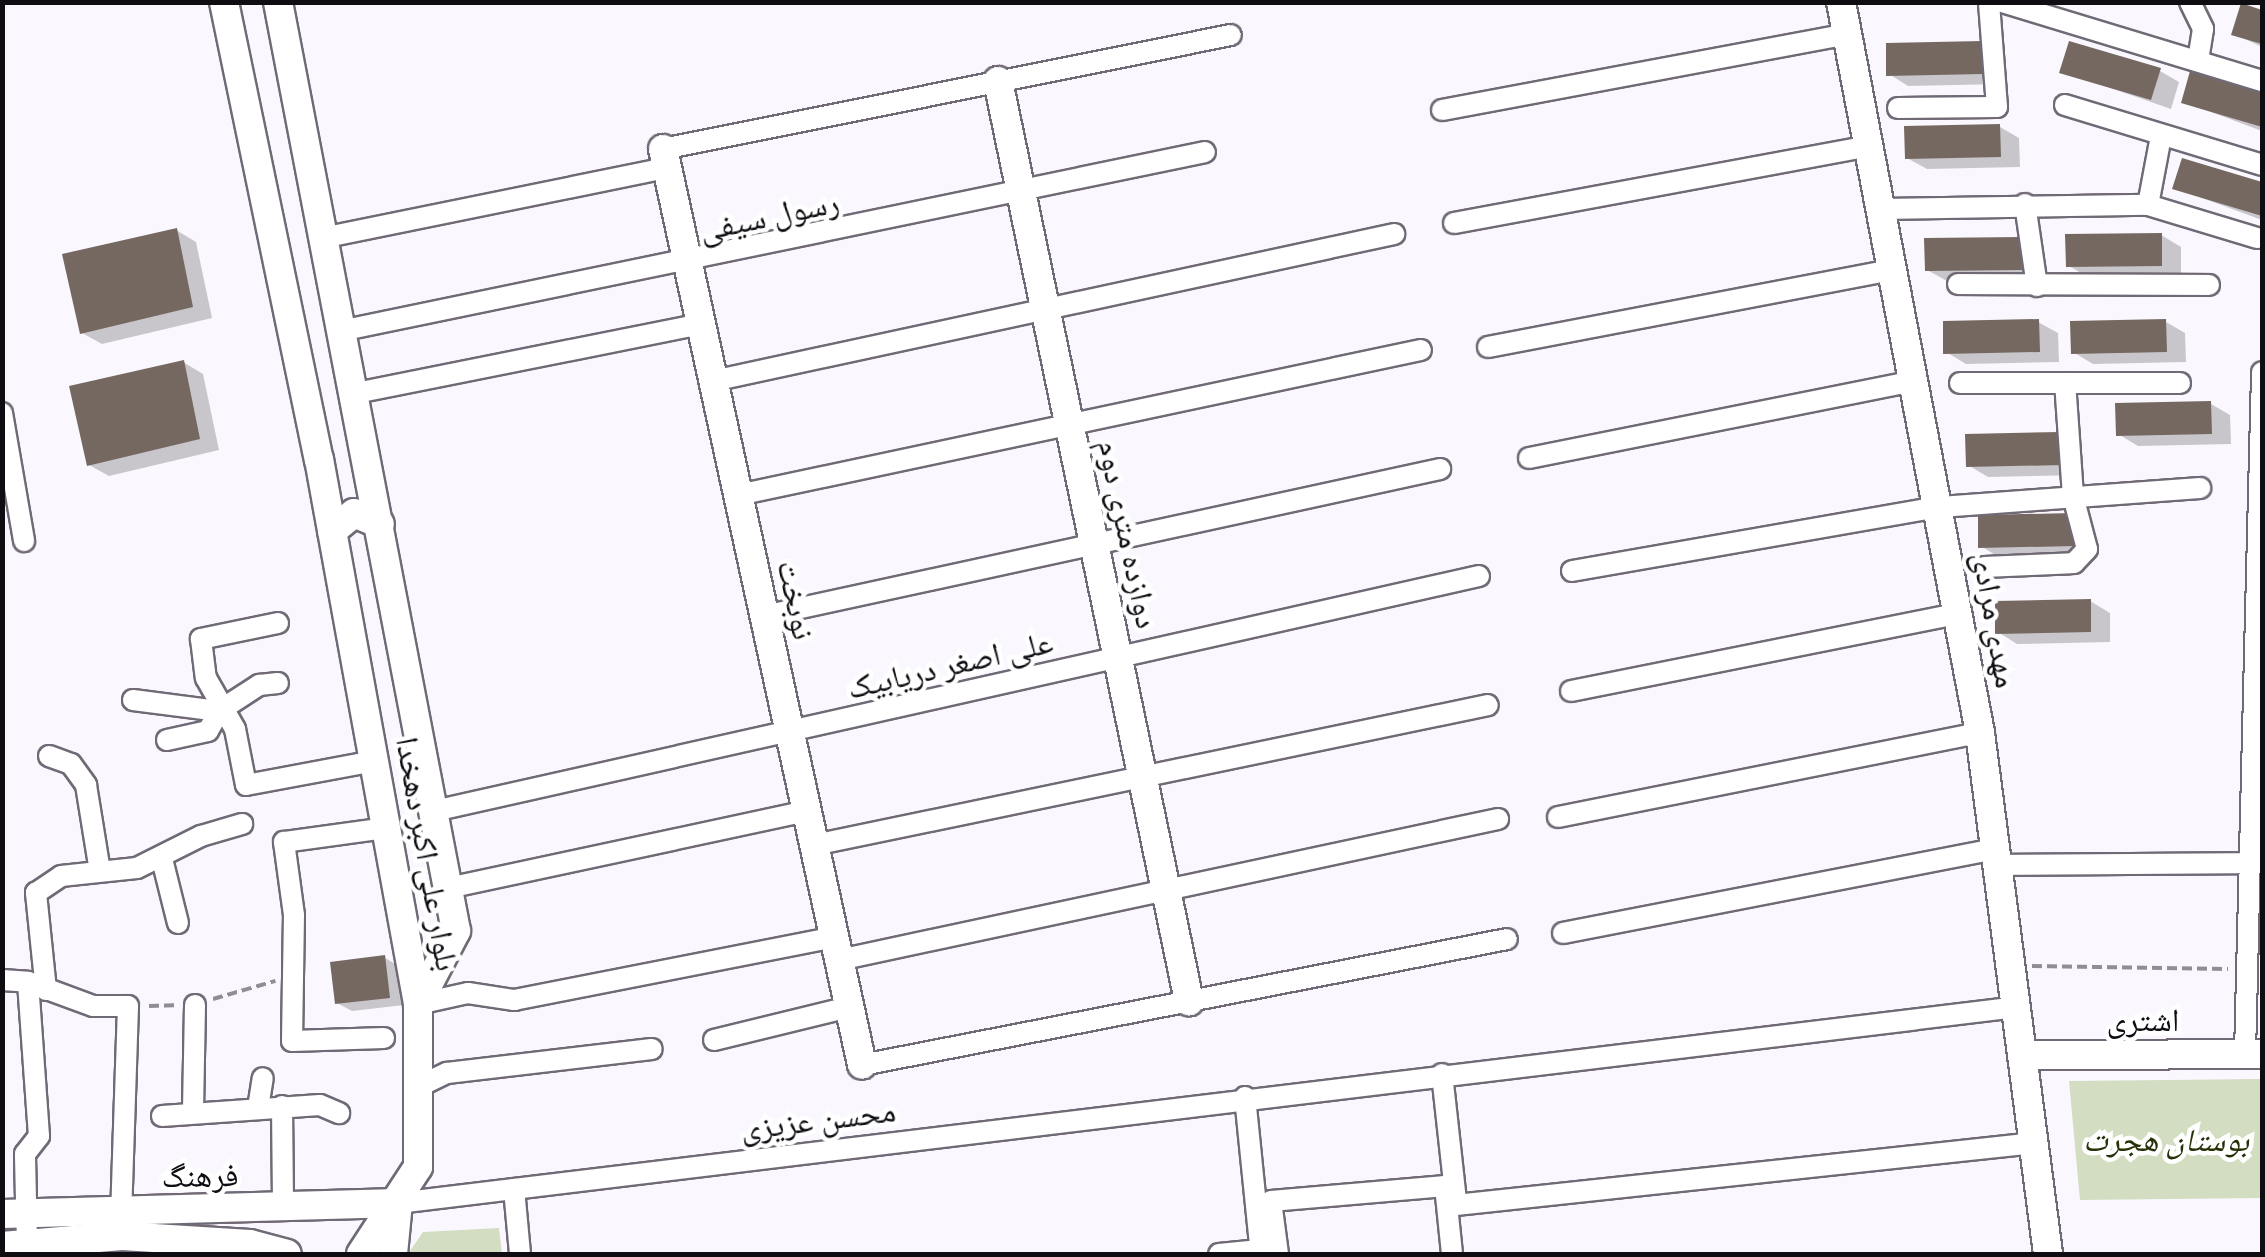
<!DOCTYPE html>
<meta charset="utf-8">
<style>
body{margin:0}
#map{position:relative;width:2265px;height:1257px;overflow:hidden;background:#faf8fe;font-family:"Source Serif 4","Noto Naskh Arabic",serif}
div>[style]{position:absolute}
.green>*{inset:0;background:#d2ddc2}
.shadow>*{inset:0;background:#0003}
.building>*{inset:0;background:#756861}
.path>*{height:4px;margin-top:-2px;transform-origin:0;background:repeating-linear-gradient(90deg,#908e94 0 10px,transparent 0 15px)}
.roads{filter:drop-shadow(2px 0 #706a76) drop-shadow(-2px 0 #706a76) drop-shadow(0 2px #706a76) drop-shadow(0 -2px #706a76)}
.street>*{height:20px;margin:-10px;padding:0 10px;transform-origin:10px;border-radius:10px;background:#fff}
.secondary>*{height:28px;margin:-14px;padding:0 14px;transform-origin:14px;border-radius:14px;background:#fff}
span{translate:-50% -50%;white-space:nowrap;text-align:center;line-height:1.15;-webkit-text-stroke:9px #fff;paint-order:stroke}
.street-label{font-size:32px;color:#0f0d12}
.park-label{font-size:32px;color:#253207;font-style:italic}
.frame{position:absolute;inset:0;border:5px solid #0f0d12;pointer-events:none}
</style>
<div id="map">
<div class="green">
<i style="clip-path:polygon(2262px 1079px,2262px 1198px,2080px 1200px,2069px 1081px)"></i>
<i style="clip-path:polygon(499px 1228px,502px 1254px,408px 1254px,423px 1232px)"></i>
</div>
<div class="shadow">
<i style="clip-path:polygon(2242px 6px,2262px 12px,2262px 47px,2234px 34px)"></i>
<i style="clip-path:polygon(1981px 44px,2001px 55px,2002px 84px,1908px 86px,1889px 74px)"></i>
<i style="clip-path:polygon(2062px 71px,2160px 71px,2179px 82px,2171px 109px)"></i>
<i style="clip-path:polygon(2192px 74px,2262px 95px,2262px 131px,2184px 102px)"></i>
<i style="clip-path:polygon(2000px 127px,2019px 138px,2020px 167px,1927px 169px,1907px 158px)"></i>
<i style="clip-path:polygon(2184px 161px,2262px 184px,2262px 220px,2175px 188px)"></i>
<i style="clip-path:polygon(176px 230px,196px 242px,212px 318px,102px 344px,82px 333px)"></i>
<i style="clip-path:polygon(2161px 235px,2181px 247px,2181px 276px,2088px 277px,2069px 266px)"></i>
<i style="clip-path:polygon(2020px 239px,2040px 280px,1947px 281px,1927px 270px)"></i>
<i style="clip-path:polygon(2038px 322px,2058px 333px,2059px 362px,1966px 364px,1946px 352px)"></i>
<i style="clip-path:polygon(2166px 322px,2185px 333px,2186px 362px,2093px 364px,2073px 352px)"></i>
<i style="clip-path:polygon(183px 362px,203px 374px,219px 450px,109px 476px,89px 465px)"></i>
<i style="clip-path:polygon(2211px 404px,2230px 415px,2231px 444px,2138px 446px,2118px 434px)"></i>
<i style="clip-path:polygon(2061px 435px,2080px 446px,2081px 475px,1988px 477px,1968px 465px)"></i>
<i style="clip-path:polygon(2074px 516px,2093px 527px,2094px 556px,2000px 558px,1981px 546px)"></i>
<i style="clip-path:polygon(2090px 601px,2110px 613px,2110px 642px,2017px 644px,1998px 632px)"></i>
<i style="clip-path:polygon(385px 958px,399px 966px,404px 1005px,352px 1011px,337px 1003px)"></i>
</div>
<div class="building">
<i style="clip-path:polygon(2241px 3px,2262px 10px,2262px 44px,2231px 35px)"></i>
<i style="clip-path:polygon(1982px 41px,1983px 74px,1886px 76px,1886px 43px)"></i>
<i style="clip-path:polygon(2069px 41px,2161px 68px,2151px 100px,2059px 73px)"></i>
<i style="clip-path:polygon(2190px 71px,2262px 93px,2262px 127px,2181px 103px)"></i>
<i style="clip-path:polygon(2000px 124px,2001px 157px,1905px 159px,1904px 126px)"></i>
<i style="clip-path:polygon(2182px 158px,2262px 182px,2262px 216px,2172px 189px)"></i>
<i style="clip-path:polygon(177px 228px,193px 307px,80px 334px,62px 254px)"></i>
<i style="clip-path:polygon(2162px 233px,2162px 266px,2066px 267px,2065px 234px)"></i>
<i style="clip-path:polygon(2021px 237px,2022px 270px,1925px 271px,1924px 238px)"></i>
<i style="clip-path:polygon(2039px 319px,2040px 352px,1943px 354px,1943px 321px)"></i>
<i style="clip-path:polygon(2166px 319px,2167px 352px,2071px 354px,2070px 321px)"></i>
<i style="clip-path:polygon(184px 360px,200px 439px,87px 466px,69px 386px)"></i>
<i style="clip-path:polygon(2211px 401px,2212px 434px,2116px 436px,2115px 403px)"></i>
<i style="clip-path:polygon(2061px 432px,2062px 465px,1966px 467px,1965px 434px)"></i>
<i style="clip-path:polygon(2074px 513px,2075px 546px,1978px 548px,1978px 515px)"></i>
<i style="clip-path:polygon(2091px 599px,2091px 632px,1995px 634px,1995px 601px)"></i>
<i style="clip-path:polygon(385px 955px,390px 998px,335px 1004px,330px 962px)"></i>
</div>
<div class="path">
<i style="left:2032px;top:966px;width:196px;rotate:0.9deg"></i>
<i style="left:213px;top:999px;width:65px;rotate:-16.2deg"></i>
<i style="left:149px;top:1006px;width:25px;rotate:-2deg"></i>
</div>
<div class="roads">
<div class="street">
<i style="left:2002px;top:2px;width:272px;rotate:16.9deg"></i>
<i style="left:2190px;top:2px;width:30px;rotate:64deg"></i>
<i style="left:2203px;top:29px;width:32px;rotate:99deg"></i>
<i style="left:2065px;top:105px;width:206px;rotate:16.9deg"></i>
<i style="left:1898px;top:108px;width:99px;rotate:-0.6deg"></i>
<i style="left:1997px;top:107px;width:105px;rotate:-94.4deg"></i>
<i style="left:1442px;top:110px;width:412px;rotate:-10.6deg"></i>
<i style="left:663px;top:149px;width:579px;rotate:-11.35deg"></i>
<i style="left:2025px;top:204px;width:83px;rotate:81.7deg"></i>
<i style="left:2148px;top:205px;width:70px;rotate:-79.3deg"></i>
<i style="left:1882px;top:209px;width:266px;rotate:-0.9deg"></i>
<i style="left:2148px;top:205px;width:114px;rotate:16.8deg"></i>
<i style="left:1454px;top:223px;width:423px;rotate:-10.5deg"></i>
<i style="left:327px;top:237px;width:347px;rotate:-11.5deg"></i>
<i style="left:1958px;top:284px;width:251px;rotate:0.2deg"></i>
<i style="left:345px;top:330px;width:878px;rotate:-11.69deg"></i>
<i style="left:1488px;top:347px;width:412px;rotate:-10.8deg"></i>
<i style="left:713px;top:381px;width:697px;rotate:-12.18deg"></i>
<i style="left:1960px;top:383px;width:220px"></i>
<i style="left:356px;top:393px;width:352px;rotate:-11.3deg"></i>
<i style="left:2px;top:413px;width:130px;rotate:80.2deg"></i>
<i style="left:1529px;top:458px;width:393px;rotate:-11.3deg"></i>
<i style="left:738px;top:495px;width:698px;rotate:-11.99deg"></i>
<i style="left:1984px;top:567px;width:90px;rotate:-2.5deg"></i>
<i style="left:2074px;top:563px;width:19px;rotate:-47deg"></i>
<i style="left:2087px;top:549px;width:55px;rotate:-104.8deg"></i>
<i style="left:2073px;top:496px;width:113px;rotate:-94deg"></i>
<i style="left:1572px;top:571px;width:374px;rotate:-9.9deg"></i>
<i style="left:1940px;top:507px;width:261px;rotate:-4.2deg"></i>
<i style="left:764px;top:616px;width:692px;rotate:-12.27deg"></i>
<i style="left:278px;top:623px;width:79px;rotate:168.3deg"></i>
<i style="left:201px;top:639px;width:39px;rotate:83deg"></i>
<i style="left:206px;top:678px;width:59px;rotate:60.4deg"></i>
<i style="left:235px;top:729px;width:57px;rotate:78.9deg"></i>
<i style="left:246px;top:785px;width:130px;rotate:-10.6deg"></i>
<i style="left:1571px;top:691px;width:395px;rotate:-11.3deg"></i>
<i style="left:133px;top:700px;width:87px;rotate:7.3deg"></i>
<i style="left:219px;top:711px;width:48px;rotate:-33deg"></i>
<i style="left:259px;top:685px;width:19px;rotate:-6deg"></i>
<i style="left:167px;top:740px;width:42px;rotate:-12.4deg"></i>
<i style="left:208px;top:731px;width:23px;rotate:-61deg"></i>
<i style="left:49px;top:756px;width:23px;rotate:20deg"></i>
<i style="left:71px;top:764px;width:26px;rotate:54deg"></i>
<i style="left:86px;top:785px;width:87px;rotate:80.8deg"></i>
<i style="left:434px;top:811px;width:1071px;rotate:-12.67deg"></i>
<i style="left:1558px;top:817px;width:430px;rotate:-11.3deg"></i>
<i style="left:814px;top:845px;width:688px;rotate:-11.73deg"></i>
<i style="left:162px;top:859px;width:66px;rotate:76deg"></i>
<i style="left:1998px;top:865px;width:263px;rotate:-0.4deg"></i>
<i style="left:448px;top:888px;width:367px;rotate:-12.1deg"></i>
<i style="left:1563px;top:933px;width:440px;rotate:-11deg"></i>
<i style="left:839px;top:960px;width:674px;rotate:-12.08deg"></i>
<i style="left:2px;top:980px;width:26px;rotate:4deg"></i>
<i style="left:28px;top:982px;width:69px;rotate:20.3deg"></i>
<i style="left:93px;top:1006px;width:35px"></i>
<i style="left:128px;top:1006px;width:207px;rotate:91.9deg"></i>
<i style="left:46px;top:990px;width:98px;rotate:-95.9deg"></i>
<i style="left:36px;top:893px;width:30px;rotate:-34deg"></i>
<i style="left:61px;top:876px;width:76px;rotate:-6deg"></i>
<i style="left:137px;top:868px;width:72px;rotate:-26.6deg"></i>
<i style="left:201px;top:836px;width:43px;rotate:-16.3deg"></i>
<i style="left:418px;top:1004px;width:51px;rotate:-12.4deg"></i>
<i style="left:468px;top:993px;width:47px;rotate:8.7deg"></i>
<i style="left:514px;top:1000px;width:326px;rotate:-11.1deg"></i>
<i style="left:384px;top:1038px;width:92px;rotate:178.1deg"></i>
<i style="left:292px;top:1041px;width:126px;rotate:-89.1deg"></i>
<i style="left:294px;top:915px;width:74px;rotate:-97.8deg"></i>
<i style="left:284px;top:842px;width:103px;rotate:-7.8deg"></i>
<i style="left:714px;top:1040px;width:139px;rotate:-13.7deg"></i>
<i style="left:2245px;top:1054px;width:682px;rotate:-88.57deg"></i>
<i style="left:862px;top:1065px;width:657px;rotate:-11.05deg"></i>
<i style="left:1442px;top:1074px;width:128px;rotate:83.7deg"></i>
<i style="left:420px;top:1086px;width:30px;rotate:-26deg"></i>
<i style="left:447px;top:1073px;width:206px;rotate:-6.7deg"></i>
<i style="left:1245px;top:1097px;width:158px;rotate:84.2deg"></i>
<i style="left:282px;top:1106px;width:104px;rotate:89.4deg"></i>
<i style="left:258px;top:1108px;width:30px;rotate:-81deg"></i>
<i style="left:193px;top:1110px;width:105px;rotate:-88.9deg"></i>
<i style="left:162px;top:1116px;width:158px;rotate:-4deg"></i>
<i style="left:320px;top:1105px;width:21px;rotate:23deg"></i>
<i style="left:514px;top:1189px;width:65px;rotate:84.7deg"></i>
<i style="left:398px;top:1203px;width:1632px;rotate:-6.9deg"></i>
<i style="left:1456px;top:1205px;width:582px;rotate:-6.11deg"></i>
<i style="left:27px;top:1244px;width:90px;rotate:-91.3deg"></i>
<i style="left:25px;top:1154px;width:23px;rotate:-52deg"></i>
<i style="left:39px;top:1136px;width:154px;rotate:-94.1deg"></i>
<i style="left:1219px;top:1254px;width:41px;rotate:-5.6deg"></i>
<i style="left:1278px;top:1254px;width:53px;rotate:-97.5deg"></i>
<i style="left:1271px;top:1201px;width:175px;rotate:-4.9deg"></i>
<i style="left:1445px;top:1186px;width:68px;rotate:84.1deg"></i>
</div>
<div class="secondary">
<i style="left:224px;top:2px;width:467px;rotate:78.3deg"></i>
<i style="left:319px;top:459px;width:554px;rotate:79.7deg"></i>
<i style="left:418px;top:1004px;width:163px;rotate:90deg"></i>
<i style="left:418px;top:1167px;width:104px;rotate:123.2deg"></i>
<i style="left:278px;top:2px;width:946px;rotate:79.15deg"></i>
<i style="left:456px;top:931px;width:82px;rotate:117.5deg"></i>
<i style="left:1841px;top:2px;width:744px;rotate:79.23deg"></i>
<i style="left:1980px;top:733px;width:525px;rotate:82.56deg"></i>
<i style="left:998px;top:81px;width:940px;rotate:78.27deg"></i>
<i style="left:663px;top:149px;width:937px;rotate:77.74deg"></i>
<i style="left:332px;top:531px;width:28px;rotate:-39deg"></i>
<i style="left:354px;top:513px;width:28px;rotate:23deg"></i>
<i style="left:2025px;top:1055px;width:237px;rotate:-0.2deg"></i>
<i style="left:2px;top:1214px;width:396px;rotate:-1.6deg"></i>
<i style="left:2px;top:1246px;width:120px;rotate:-4.8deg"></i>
<i style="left:122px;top:1236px;width:128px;rotate:3.6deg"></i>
<i style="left:250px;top:1244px;width:38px;rotate:15deg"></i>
<i style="left:393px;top:1254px;width:51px;rotate:-84.4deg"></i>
</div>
</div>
<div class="street-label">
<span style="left:769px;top:216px;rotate:-12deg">رسول سیفی</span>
<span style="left:1128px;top:534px;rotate:78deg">دوازده متری دوم</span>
<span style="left:796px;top:600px;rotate:78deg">نوبخت</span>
<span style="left:1995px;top:620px;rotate:80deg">مهدی مرادی</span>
<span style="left:950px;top:665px;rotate:-13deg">علی اصغر دریابیک</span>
<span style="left:427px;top:854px;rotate:80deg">بلوار علی اکبر دهخدا</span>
<span style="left:2143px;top:1020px">اشتری</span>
<span style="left:818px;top:1120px;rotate:-7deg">محسن عزیزی</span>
<span style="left:200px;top:1176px;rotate:-1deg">فرهنگ</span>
</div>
<div class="park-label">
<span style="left:2166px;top:1140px">بوستان هجرت</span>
</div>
<div class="frame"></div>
</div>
